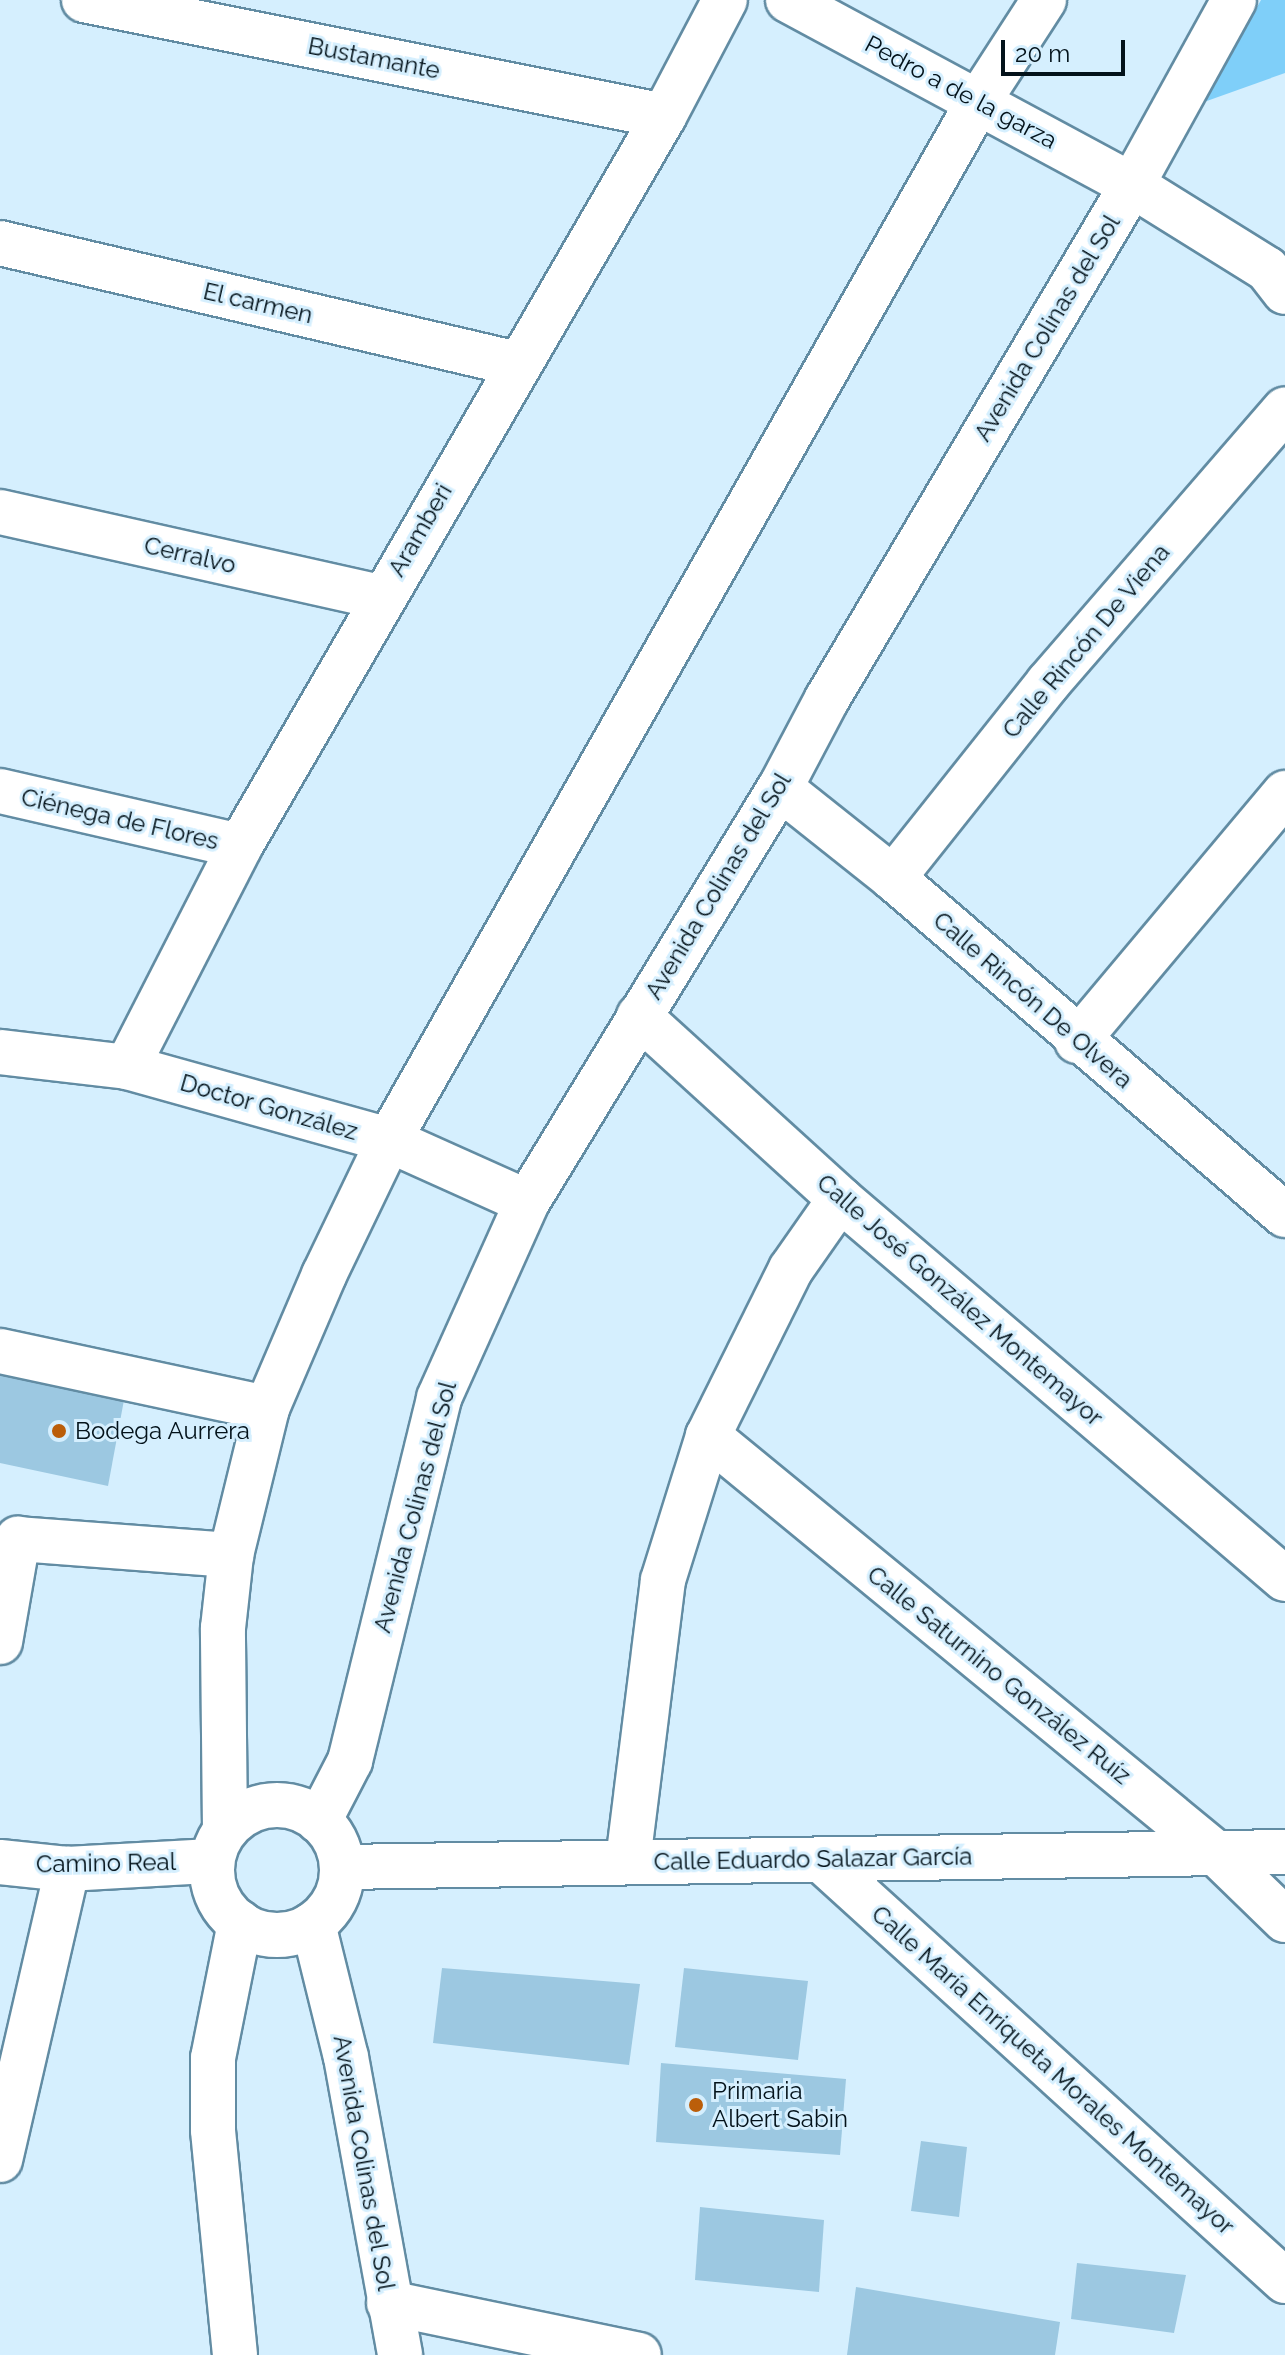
<!DOCTYPE html>
<meta charset="utf-8">
<style>
body{margin:0}
#map{position:relative;width:1285px;height:2355px;overflow:hidden;background:#d5effe;font-family:Raleway,sans-serif}
div>[style]{position:absolute}
.green>*{inset:0;background:#7fcff9}
.building>*{inset:0;background:#9cc8e1}
.roads{filter:drop-shadow(2px 0 #628ca3) drop-shadow(-2px 0 #628ca3) drop-shadow(0 2px #628ca3) drop-shadow(0 -2px #628ca3)}
.minor>*{height:44px;margin:-22px;padding:0 22px;transform-origin:22px;border-radius:22px;background:#fff}
.minor>.ring{margin:-22px;padding:0;box-sizing:content-box;background:none;border:44px solid #fff;border-radius:50%}
.dots>*{width:22px;height:22px;translate:-50% -50%;box-sizing:border-box;border:4px solid #d5effe;border-radius:50%}
span{translate:-50% -50%;white-space:nowrap;text-align:center;line-height:1.15;-webkit-text-stroke:6px #d5effe;paint-order:stroke}
.street-label{font-size:24px;color:#03121a}
.poi-label{font-size:24px;color:#03121a}
.left{translate:0 -50%;text-align:left}
.scale{position:absolute;left:1001px;top:40px;width:124px;height:36px;box-sizing:border-box;border:4px solid #03121a;border-top:0;padding-left:10px;font-size:24px;line-height:28px;white-space:nowrap;color:#03121a;-webkit-text-stroke:6px #d5effe;paint-order:stroke}
</style>
<div id="map">
<div class="green">
<i style="clip-path:polygon(1261px 0,1285px 0,1285px 73px,1204px 102px)"></i>
</div>
<div class="building">
<i style="clip-path:polygon(0 1374px,124px 1400px,108px 1486px,0 1463px)"></i>
<i style="clip-path:polygon(442px 1968px,640px 1984px,629px 2065px,433px 2043px)"></i>
<i style="clip-path:polygon(684px 1968px,808px 1981px,798px 2060px,675px 2047px)"></i>
<i style="clip-path:polygon(661px 2063px,846px 2079px,840px 2155px,656px 2142px)"></i>
<i style="clip-path:polygon(921px 2141px,967px 2147px,959px 2217px,911px 2211px)"></i>
<i style="clip-path:polygon(700px 2207px,824px 2220px,819px 2292px,695px 2280px)"></i>
<i style="clip-path:polygon(1077px 2263px,1186px 2275px,1174px 2333px,1071px 2319px)"></i>
<i style="clip-path:polygon(856px 2287px,1060px 2322px,1055px 2355px,847px 2355px)"></i>
</div>
<div class="roads">
<div class="minor">
<i style="left:84px;top:0;width:591px;rotate:11.31deg"></i>
<i style="left:788px;top:0;width:391px;rotate:28.3deg"></i>
<i style="left:1132px;top:185px;width:159px;rotate:31.9deg"></i>
<i style="left:1267px;top:269px;width:29px;rotate:52deg"></i>
<i style="left:0;top:243px;width:531px;rotate:13.17deg"></i>
<i style="left:0;top:512px;width:390px;rotate:12.6deg"></i>
<i style="left:780px;top:788px;width:144px;rotate:38.5deg"></i>
<i style="left:893px;top:878px;width:517px;rotate:40.69deg"></i>
<i style="left:0;top:791px;width:246px;rotate:12.9deg"></i>
<i style="left:893px;top:878px;width:249px;rotate:-51.5deg"></i>
<i style="left:1048px;top:683px;width:362px;rotate:-49.1deg"></i>
<i style="left:639px;top:1016px;width:272px;rotate:42.3deg"></i>
<i style="left:840px;top:1199px;width:585px;rotate:40.5deg"></i>
<i style="left:1077px;top:1041px;width:324px;rotate:-50deg"></i>
<i style="left:0;top:1052px;width:128px;rotate:6.7deg"></i>
<i style="left:127px;top:1067px;width:272px;rotate:15.6deg"></i>
<i style="left:389px;top:1140px;width:151px;rotate:24.2deg"></i>
<i style="left:127px;top:1067px;width:248px;rotate:-62.9deg"></i>
<i style="left:240px;top:846px;width:844px;rotate:-59.85deg"></i>
<i style="left:664px;top:116px;width:131px;rotate:-62.3deg"></i>
<i style="left:0;top:1351px;width:273px;rotate:12.1deg"></i>
<i style="left:708px;top:1436px;width:659px;rotate:39.39deg"></i>
<i style="left:1217px;top:1854px;width:95px;rotate:44.1deg"></i>
<i style="left:0;top:1642px;width:105px;rotate:-80.1deg"></i>
<i style="left:18px;top:1539px;width:214px;rotate:4.3deg"></i>
<i class="ring" style="left:212px;top:1805px;width:86px;height:86px"></i>
<i style="left:319px;top:1821px;width:68px;rotate:-62.7deg"></i>
<i style="left:350px;top:1761px;width:374px;rotate:-76.2deg"></i>
<i style="left:439px;top:1398px;width:215px;rotate:-65.8deg"></i>
<i style="left:527px;top:1202px;width:485px;rotate:-58.6deg"></i>
<i style="left:780px;top:788px;width:101px;rotate:-62.2deg"></i>
<i style="left:827px;top:699px;width:598px;rotate:-59.32deg"></i>
<i style="left:1132px;top:185px;width:211px;rotate:-61.1deg"></i>
<i style="left:225px;top:1830px;width:202px;rotate:-90.6deg"></i>
<i style="left:223px;top:1628px;width:73px;rotate:-83.7deg"></i>
<i style="left:231px;top:1555px;width:151px;rotate:-76.2deg"></i>
<i style="left:267px;top:1408px;width:145px;rotate:-66.8deg"></i>
<i style="left:324px;top:1275px;width:150px;rotate:-64.3deg"></i>
<i style="left:389px;top:1140px;width:1197px;rotate:-60.42deg"></i>
<i style="left:980px;top:99px;width:118px;rotate:-57.1deg"></i>
<i style="left:820px;top:1859px;width:628px;rotate:42.22deg"></i>
<i style="left:628px;top:1861px;width:283px;rotate:-82.9deg"></i>
<i style="left:663px;top:1580px;width:151px;rotate:-72.6deg"></i>
<i style="left:708px;top:1436px;width:186px;rotate:-63.6deg"></i>
<i style="left:791px;top:1269px;width:85px;rotate:-55deg"></i>
<i style="left:0;top:1862px;width:67px;rotate:6deg"></i>
<i style="left:67px;top:1869px;width:145px;rotate:-3.2deg"></i>
<i style="left:342px;top:1867px;width:943px;rotate:-0.91deg"></i>
<i style="left:313px;top:1924px;width:137px;rotate:76.1deg"></i>
<i style="left:346px;top:2057px;width:303px;rotate:79.7deg"></i>
<i style="left:0;top:2160px;width:299px;rotate:-77deg"></i>
<i style="left:389px;top:2303px;width:255px;rotate:11.7deg"></i>
<i style="left:235px;top:2355px;width:226px;rotate:-95.6deg"></i>
<i style="left:213px;top:2130px;width:72px;rotate:-90deg"></i>
<i style="left:213px;top:2058px;width:138px;rotate:-78.7deg"></i>
</div>
</div>
<div class="dots">
<i style="left:59px;top:1431px;background:#bb5e0a"></i>
<i style="left:696px;top:2105px;background:#bb5e0a"></i>
</div>
<div class="street-label">
<span style="left:374px;top:58px;rotate:11deg">Bustamante</span>
<span style="left:961px;top:92px;rotate:28deg">Pedro a de la garza</span>
<span style="left:258px;top:303px;rotate:13deg">El carmen</span>
<span style="left:1047px;top:328px;rotate:-59deg">Avenida Colinas del Sol</span>
<span style="left:420px;top:530px;rotate:-60deg">Aramberi</span>
<span style="left:190px;top:555px;rotate:13deg">Cerralvo</span>
<span style="left:1086px;top:641px;rotate:-50deg">Calle Rincón De Viena</span>
<span style="left:120px;top:819px;rotate:13deg">Ciénega de Flores</span>
<span style="left:718px;top:886px;rotate:-59deg">Avenida Colinas del Sol</span>
<span style="left:1033px;top:1000px;rotate:41deg">Calle Rincón De Olvera</span>
<span style="left:269px;top:1107px;rotate:16deg">Doctor González</span>
<span style="left:960px;top:1300px;rotate:41deg">Calle José González Montemayor</span>
<span style="left:415px;top:1507px;rotate:-75deg">Avenida Colinas del Sol</span>
<span style="left:999px;top:1675px;rotate:39deg">Calle Saturnino González Ruíz</span>
<span style="left:813px;top:1859px;rotate:-1deg">Calle Eduardo Salazar García</span>
<span style="left:106px;top:1863px;rotate:-1deg">Camino Real</span>
<span style="left:1053px;top:2070px;rotate:42deg">Calle María Enriqueta Morales Montemayor</span>
<span style="left:364px;top:2163px;rotate:80deg">Avenida Colinas del Sol</span>
</div>
<div class="poi-label">
<span class="left" style="left:75px;top:1431px">Bodega Aurrera</span>
<span class="left" style="left:712px;top:2105px">Primaria<br>Albert Sabin</span>
</div>
<div class="scale">20 m</div>
</div>
